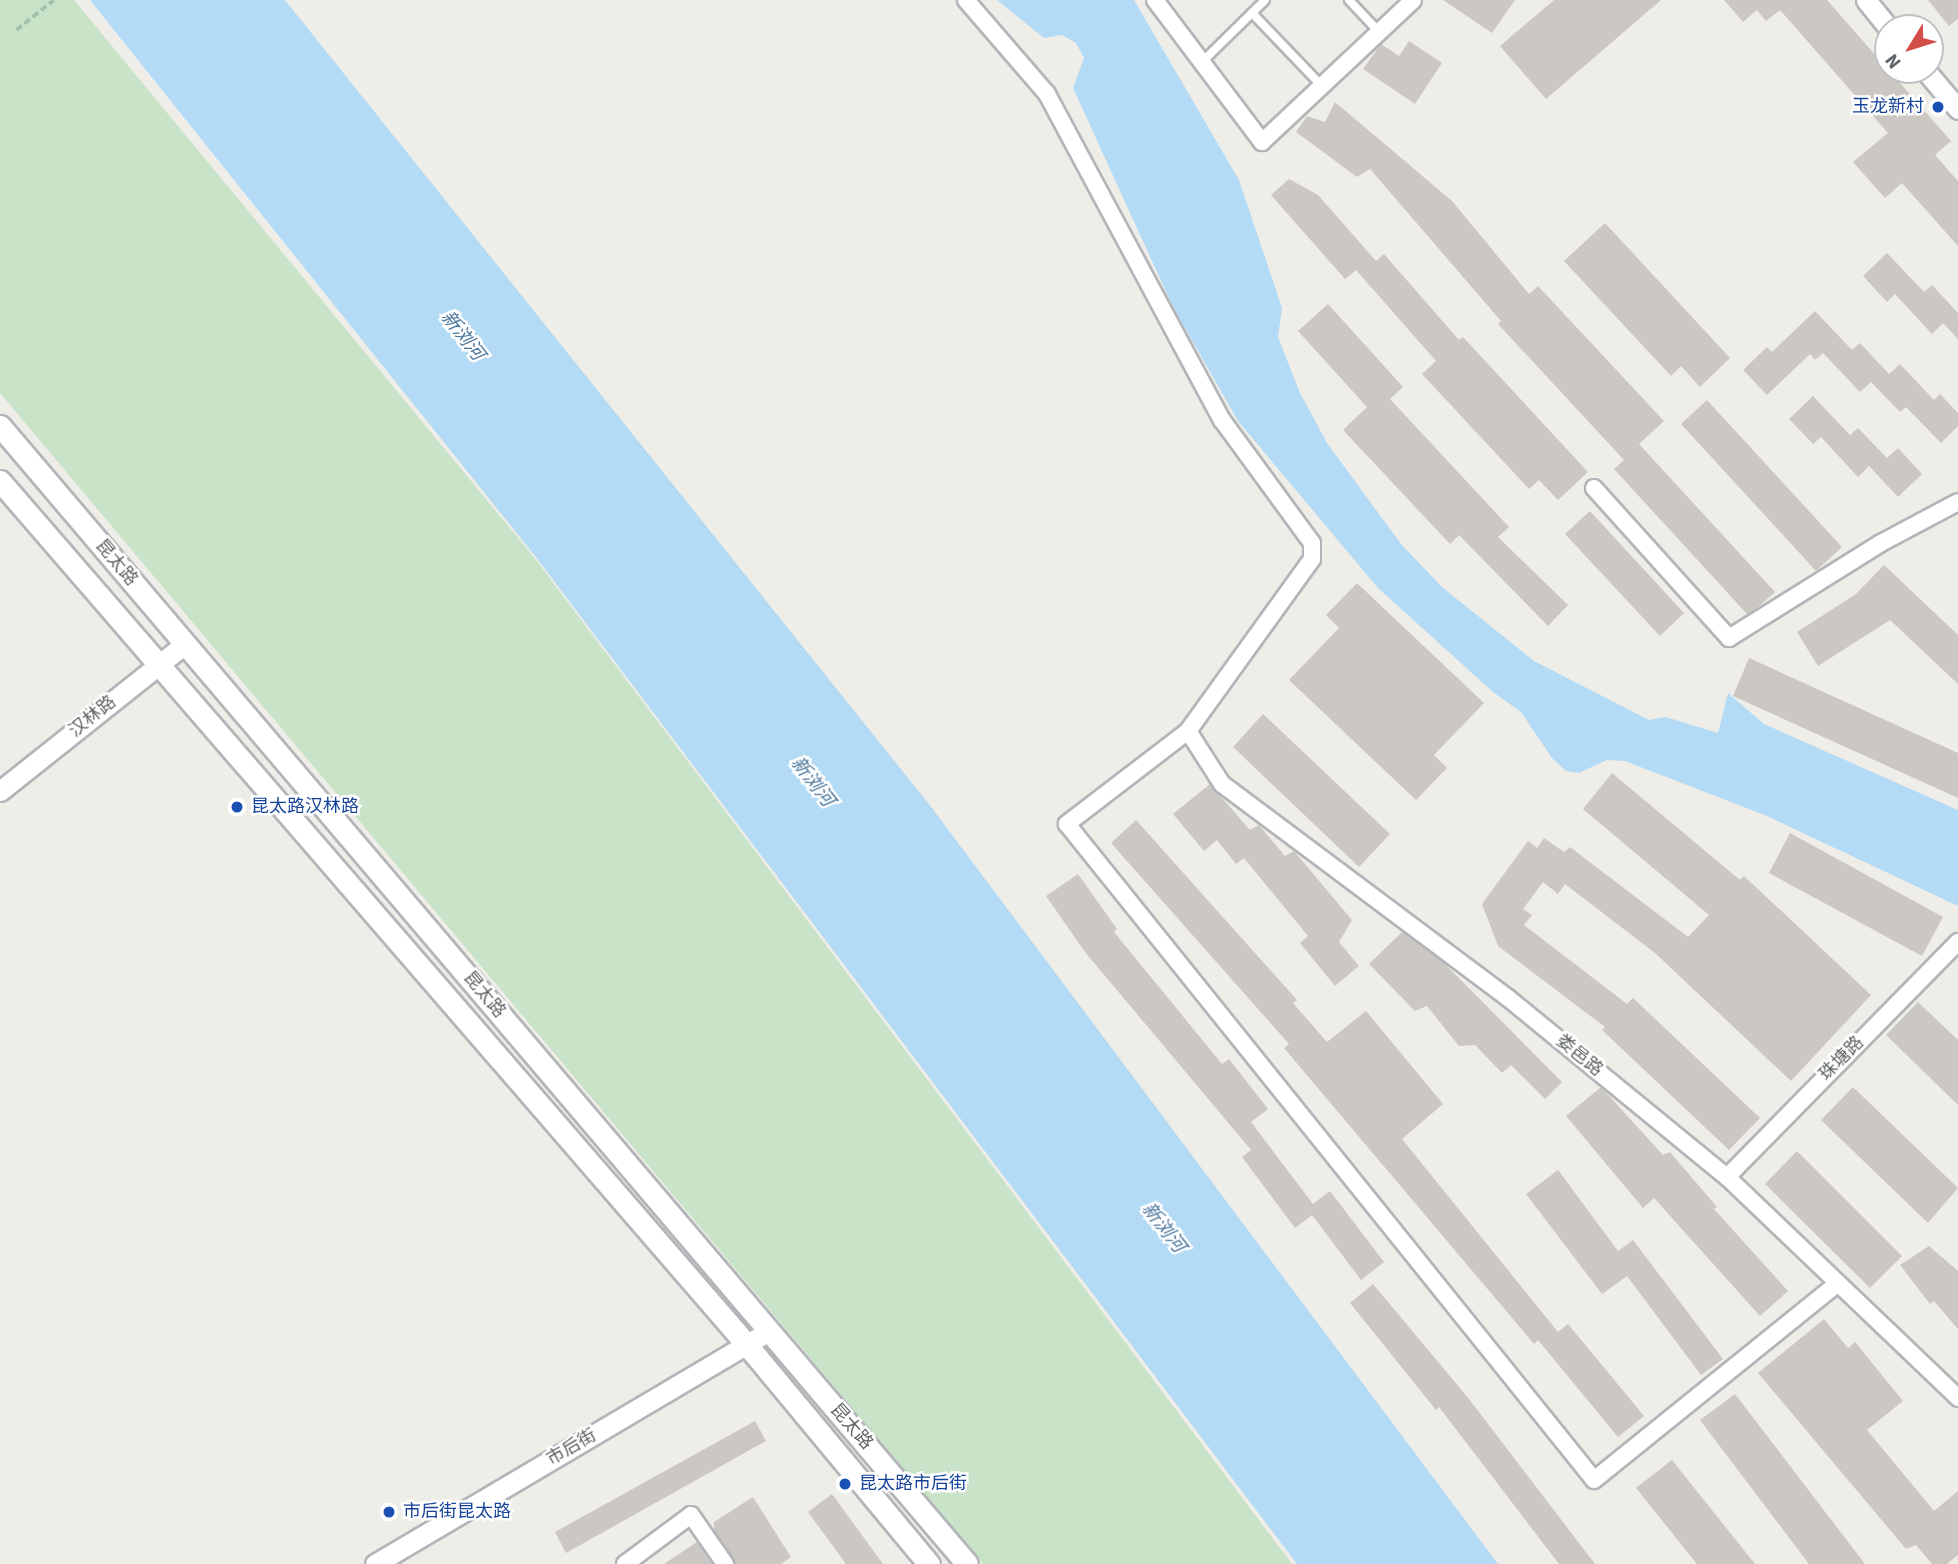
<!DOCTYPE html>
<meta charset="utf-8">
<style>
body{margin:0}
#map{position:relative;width:1958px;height:1564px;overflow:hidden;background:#efede8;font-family:"Source Sans 3","Noto Sans SC",sans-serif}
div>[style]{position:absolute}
.green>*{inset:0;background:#c9e3c8}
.water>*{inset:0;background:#b3dbf5}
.building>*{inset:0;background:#cbc8c4}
.path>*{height:3.5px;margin-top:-1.75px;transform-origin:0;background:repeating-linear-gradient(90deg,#a2c3aa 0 7px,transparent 0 10.5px)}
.roads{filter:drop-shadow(2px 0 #b3b5b8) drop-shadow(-2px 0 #b3b5b8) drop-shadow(0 2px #b3b5b8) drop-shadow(0 -2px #b3b5b8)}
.service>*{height:8px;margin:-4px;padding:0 4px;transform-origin:4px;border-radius:4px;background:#fff}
.minor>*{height:16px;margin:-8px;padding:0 8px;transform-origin:8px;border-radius:8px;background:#fff}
.tertiary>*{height:19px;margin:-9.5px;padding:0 9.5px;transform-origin:9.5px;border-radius:9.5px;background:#fff}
.secondary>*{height:21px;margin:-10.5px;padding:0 10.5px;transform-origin:10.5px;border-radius:10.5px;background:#fff}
.dots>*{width:19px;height:19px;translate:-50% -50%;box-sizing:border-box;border:4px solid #fff;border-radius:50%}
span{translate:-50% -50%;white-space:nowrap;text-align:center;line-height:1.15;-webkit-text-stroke:5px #fff;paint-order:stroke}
.transit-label{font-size:18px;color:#164399}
.right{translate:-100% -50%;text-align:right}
.left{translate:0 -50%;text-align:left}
.street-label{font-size:18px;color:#5f6366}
.water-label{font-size:19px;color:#4c779d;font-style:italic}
.north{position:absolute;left:1874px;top:14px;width:70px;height:70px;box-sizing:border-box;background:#fff;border:2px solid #bfc1c2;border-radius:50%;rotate:232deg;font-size:19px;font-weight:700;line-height:28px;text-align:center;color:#5f6366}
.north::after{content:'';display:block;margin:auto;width:24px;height:32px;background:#d44e49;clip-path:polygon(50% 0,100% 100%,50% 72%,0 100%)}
</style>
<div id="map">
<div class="green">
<i style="clip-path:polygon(0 0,74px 0,533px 556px,1292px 1564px,983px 1564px,0 393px)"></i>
</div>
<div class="water">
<i style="clip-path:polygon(90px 0,285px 0,932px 808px,1498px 1564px,1297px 1564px,535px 556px)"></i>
<i style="clip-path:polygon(997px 0,1134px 0,1239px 180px,1282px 308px,1278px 337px,1300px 393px,1327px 443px,1401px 544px,1443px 588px,1534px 661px,1649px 720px,1666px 717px,1718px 733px,1728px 693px,1764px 724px,1958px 810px,1958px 906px,1767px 816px,1625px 761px,1607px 760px,1579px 773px,1566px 771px,1552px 758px,1521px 712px,1493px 692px,1378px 588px,1238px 421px,1173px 307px,1073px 88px,1084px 58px,1076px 43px,1062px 35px,1044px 38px)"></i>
</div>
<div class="building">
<i style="clip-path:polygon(1443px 0,1515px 0,1492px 33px)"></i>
<i style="clip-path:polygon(1554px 0,1661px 0,1546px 99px,1500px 46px)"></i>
<i style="clip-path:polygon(1724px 0,1827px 0,1951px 141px,1935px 155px,1958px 181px,1958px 246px,1902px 183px,1885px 198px,1853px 162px,1888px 133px,1780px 10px,1766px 21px,1757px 10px,1743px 22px)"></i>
<i style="clip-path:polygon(1928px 0,1958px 0,1958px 19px,1949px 26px)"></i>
<i style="clip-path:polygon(1409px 41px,1442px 63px,1415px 104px,1363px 69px,1381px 44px,1399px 56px)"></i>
<i style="clip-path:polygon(1335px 102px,1452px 201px,1529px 294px,1538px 286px,1664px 421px,1639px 444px,1775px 592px,1757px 608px,1747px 614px,1614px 469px,1624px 460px,1498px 324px,1501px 321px,1370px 169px,1357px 177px,1296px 132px,1307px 116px,1325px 122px)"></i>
<i style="clip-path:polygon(1289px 179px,1318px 195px,1376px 261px,1384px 254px,1459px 340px,1463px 337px,1588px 472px,1558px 500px,1539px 480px,1529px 489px,1422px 374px,1436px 361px,1356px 270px,1345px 279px,1271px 195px)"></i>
<i style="clip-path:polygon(1605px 223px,1730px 358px,1700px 387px,1681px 366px,1671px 376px,1564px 261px)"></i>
<i style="clip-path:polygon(1887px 253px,1924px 292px,1932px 285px,1958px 313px,1958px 339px,1943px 323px,1932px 334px,1895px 294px,1887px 302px,1863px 276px)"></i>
<i style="clip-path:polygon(1328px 304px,1403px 387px,1390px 399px,1509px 527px,1498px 537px,1568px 605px,1548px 626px,1459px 535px,1450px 544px,1343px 430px,1367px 407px,1298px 331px)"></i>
<i style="clip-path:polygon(1815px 311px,1852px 350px,1860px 343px,1889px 374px,1900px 364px,1934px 400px,1940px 394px,1958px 413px,1958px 426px,1941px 443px,1906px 407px,1900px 412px,1871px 382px,1860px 392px,1823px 353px,1815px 360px,1810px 354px,1767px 395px,1743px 370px,1767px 347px,1772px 352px)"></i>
<i style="clip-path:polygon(1813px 396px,1850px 435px,1858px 428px,1887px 458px,1898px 448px,1922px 474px,1898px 497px,1869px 466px,1858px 477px,1821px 437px,1813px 444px,1789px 419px)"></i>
<i style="clip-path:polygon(1707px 400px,1842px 547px,1816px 571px,1681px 424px)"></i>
<i style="clip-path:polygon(1590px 511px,1684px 613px,1660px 636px,1565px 534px)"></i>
<i style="clip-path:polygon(1884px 565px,1958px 635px,1958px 684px,1890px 620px,1818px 666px,1797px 632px,1856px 594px)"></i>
<i style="clip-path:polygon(1357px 583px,1484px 703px,1434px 755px,1447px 768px,1416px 800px,1289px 680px,1339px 628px,1326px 615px)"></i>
<i style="clip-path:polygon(1749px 658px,1958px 753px,1958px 798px,1733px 696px)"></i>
<i style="clip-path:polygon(1263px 714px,1390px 834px,1359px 867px,1233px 747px)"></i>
<i style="clip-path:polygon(1612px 773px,1740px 880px,1744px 876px,1871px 995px,1791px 1081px,1655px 953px,1565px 884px,1558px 894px,1543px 882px,1523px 909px,1532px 915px,1524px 925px,1627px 1004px,1633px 998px,1760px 1118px,1729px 1150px,1602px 1030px,1605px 1027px,1498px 946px,1482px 904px,1528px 841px,1537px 848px,1544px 838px,1564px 852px,1570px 847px,1688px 937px,1709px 915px,1583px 809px)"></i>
<i style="clip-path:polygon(1210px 784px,1250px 830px,1259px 825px,1285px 856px,1294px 851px,1352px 920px,1339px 942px,1359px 966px,1335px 986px,1300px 943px,1308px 936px,1244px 858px,1236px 864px,1217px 840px,1204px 851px,1173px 814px)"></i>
<i style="clip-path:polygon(1136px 820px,1297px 1000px,1293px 1003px,1327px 1042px,1366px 1011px,1443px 1104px,1402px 1139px,1558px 1332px,1568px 1324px,1644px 1416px,1618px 1437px,1538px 1340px,1534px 1344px,1284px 1048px,1289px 1044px,1111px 843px)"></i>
<i style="clip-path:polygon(1790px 833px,1943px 917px,1922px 956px,1769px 873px)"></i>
<i style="clip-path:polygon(1078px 874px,1117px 929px,1114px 932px,1222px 1064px,1229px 1059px,1268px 1109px,1251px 1122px,1313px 1204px,1330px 1191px,1384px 1262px,1361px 1280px,1312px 1215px,1295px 1228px,1242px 1157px,1251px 1150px,1085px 952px,1046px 896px)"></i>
<i style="clip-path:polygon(1402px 932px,1442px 961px,1562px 1082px,1545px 1099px,1511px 1065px,1502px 1073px,1475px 1045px,1459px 1046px,1427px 1006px,1415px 1011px,1369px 964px)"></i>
<i style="clip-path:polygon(1918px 1002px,1958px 1040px,1958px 1105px,1886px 1035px)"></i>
<i style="clip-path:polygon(1601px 1087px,1663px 1155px,1670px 1152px,1717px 1207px,1714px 1209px,1788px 1291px,1760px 1316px,1654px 1198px,1643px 1208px,1566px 1116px)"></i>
<i style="clip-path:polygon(1853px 1087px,1958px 1188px,1928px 1223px,1821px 1120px)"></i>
<i style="clip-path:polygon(1797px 1151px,1902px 1256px,1870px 1288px,1765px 1184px)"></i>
<i style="clip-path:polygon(1558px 1170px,1618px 1251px,1633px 1240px,1723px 1359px,1701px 1375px,1627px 1276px,1602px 1294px,1526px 1194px)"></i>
<i style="clip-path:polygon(1929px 1246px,1958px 1271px,1958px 1329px,1934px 1301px,1930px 1304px,1900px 1265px)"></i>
<i style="clip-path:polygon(1373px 1284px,1469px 1399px,1595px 1564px,1559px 1564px,1439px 1407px,1436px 1410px,1350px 1303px)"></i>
<i style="clip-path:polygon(1824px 1319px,1848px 1348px,1855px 1342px,1903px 1401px,1867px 1430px,1934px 1511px,1958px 1491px,1958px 1555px,1947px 1564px,1932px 1564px,1916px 1545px,1906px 1549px,1758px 1373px)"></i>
<i style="clip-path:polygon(1735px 1394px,1865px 1564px,1809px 1564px,1700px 1420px)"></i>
<i style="clip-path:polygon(755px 1421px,766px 1441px,566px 1553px,555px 1532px)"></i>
<i style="clip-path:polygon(1672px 1460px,1755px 1564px,1697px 1564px,1636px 1488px)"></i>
<i style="clip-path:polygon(832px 1494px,883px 1564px,846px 1564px,808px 1512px)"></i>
<i style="clip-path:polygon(753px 1497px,791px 1557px,781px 1564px,735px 1564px,714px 1530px,714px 1522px)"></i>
<i style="clip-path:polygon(697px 1542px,712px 1564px,664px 1564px)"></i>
</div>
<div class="path">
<i style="left:16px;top:30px;width:48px;rotate:-38.3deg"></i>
</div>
<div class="roads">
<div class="service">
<i style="left:1349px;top:0;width:44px;rotate:46.8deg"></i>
<i style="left:1252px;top:13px;width:101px;rotate:46.2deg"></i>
<i style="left:1202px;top:62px;width:88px;rotate:-44.5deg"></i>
</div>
<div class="minor">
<i style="left:966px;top:0;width:124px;rotate:49.2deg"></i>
<i style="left:1047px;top:94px;width:370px;rotate:61.8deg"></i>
<i style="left:1222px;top:420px;width:152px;rotate:53.8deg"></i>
<i style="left:1312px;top:543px;width:16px;rotate:90deg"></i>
<i style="left:1312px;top:559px;width:212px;rotate:125.8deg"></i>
<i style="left:1188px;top:731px;width:153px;rotate:142.5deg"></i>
<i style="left:1067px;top:824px;width:841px;rotate:51.22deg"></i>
<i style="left:1594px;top:1480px;width:312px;rotate:-38.9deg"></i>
<i style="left:1155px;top:0;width:178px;rotate:53deg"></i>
<i style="left:1262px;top:142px;width:207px;rotate:-43.2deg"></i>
<i style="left:1594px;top:488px;width:202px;rotate:48deg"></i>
<i style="left:1729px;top:638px;width:179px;rotate:-32deg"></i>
<i style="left:1881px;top:543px;width:87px;rotate:-28deg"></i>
<i style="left:1188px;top:731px;width:63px;rotate:57.3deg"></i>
<i style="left:1222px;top:784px;width:357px;rotate:36.8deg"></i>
<i style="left:1508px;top:998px;width:283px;rotate:39.3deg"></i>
<i style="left:1727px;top:1177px;width:320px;rotate:43.7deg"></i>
<i style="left:1727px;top:1177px;width:330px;rotate:-45.5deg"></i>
<i style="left:625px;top:1564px;width:82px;rotate:-36.6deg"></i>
<i style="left:691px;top:1515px;width:60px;rotate:55.2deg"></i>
</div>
<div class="tertiary">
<i style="left:1866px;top:0;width:36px;rotate:51deg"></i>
<i style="left:1925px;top:70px;width:51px;rotate:49.8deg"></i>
<i style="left:0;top:791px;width:236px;rotate:-38.5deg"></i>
<i style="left:375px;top:1564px;width:458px;rotate:-30.6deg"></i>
</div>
<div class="secondary">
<i style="left:0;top:426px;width:1493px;rotate:49.64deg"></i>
<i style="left:0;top:481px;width:1142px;rotate:49.15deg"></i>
<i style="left:747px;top:1345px;width:285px;rotate:50.3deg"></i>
</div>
</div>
<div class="dots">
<i style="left:1938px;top:107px;background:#1a4fb4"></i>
<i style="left:237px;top:807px;background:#1a4fb4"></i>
<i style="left:845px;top:1484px;background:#1a4fb4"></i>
<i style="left:389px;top:1512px;background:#1a4fb4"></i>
</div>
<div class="transit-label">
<span class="right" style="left:1924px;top:107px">玉龙新村</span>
<span class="left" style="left:251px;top:807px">昆太路汉林路</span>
<span class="left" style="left:859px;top:1484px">昆太路市后街</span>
<span class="left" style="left:403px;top:1512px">市后街昆太路</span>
</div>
<div class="street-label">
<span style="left:116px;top:563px;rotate:50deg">昆太路</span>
<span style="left:93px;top:717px;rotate:-39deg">汉林路</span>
<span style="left:484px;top:995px;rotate:50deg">昆太路</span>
<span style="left:1579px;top:1056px;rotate:39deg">娄邑路</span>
<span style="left:1842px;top:1059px;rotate:-45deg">珠塘路</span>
<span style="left:851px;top:1427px;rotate:49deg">昆太路</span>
<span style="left:572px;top:1448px;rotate:-30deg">市后街</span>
</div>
<div class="water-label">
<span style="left:462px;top:336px;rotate:52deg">新浏河</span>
<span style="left:812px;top:782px;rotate:52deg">新浏河</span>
<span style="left:1163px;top:1228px;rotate:52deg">新浏河</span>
</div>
<div class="north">N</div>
</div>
